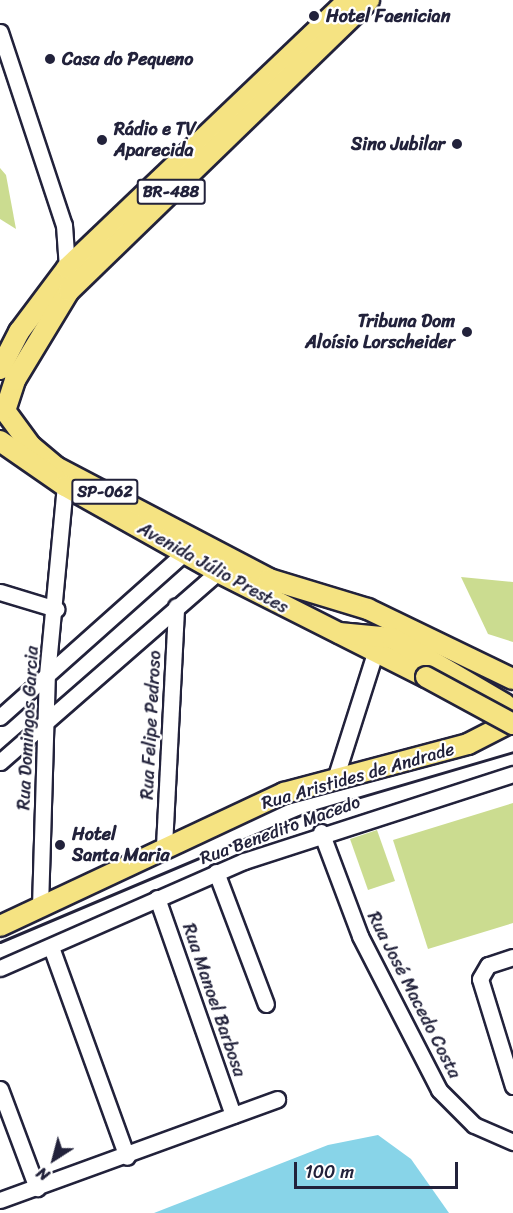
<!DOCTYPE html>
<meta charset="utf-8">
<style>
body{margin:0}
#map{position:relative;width:513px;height:1213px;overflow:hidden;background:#fff;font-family:Sriracha,sans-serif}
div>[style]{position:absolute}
.green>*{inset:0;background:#cbdc90}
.water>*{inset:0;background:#88d4e8}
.roads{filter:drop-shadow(2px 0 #22223b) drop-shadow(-2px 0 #22223b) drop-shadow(0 2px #22223b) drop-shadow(0 -2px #22223b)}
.minor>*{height:15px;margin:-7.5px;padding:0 7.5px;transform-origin:7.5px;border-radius:7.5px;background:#fff}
.major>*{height:20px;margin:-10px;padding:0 10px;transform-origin:10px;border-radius:10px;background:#f5e382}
.rail>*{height:3px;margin:-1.5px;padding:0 1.5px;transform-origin:1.5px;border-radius:1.5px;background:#22223b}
.bridges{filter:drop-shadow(2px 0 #22223b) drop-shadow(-2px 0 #22223b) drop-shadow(0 2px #22223b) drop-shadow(0 -2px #22223b)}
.major-bridge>*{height:20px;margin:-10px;padding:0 10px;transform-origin:10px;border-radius:10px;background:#f5e382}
.dots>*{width:16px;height:16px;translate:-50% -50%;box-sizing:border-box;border:3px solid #fff;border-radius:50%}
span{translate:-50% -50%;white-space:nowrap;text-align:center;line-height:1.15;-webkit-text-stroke:4.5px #fff;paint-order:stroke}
.shield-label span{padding:2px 4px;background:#fff;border:2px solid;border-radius:4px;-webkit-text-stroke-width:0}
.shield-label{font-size:16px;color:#22223b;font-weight:700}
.poi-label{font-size:18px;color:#22223b;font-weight:700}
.left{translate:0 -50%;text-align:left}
.right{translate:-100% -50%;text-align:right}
.street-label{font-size:18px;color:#22223b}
.north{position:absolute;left:24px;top:1129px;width:60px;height:60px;-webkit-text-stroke:4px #fff;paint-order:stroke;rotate:216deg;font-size:16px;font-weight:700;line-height:24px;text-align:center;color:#22223b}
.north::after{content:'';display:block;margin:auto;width:21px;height:27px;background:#22223b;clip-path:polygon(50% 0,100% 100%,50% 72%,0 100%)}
.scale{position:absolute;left:294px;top:1162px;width:164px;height:27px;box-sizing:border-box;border:3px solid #22223b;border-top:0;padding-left:8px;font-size:18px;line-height:21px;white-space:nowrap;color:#22223b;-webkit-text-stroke:4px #fff;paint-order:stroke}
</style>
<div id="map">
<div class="green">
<i style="clip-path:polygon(0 168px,6px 175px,16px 229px,0 219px)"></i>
<i style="clip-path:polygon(461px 577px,513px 582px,513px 642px,488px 634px)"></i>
<i style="clip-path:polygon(513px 803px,513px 923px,428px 949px,393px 840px)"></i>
<i style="clip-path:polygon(377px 830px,395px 881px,368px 890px,350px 839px)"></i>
</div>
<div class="water">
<i style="clip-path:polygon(378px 1135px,411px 1159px,449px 1213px,154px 1213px,328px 1145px)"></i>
</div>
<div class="roads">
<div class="minor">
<i style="left:0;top:32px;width:203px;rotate:71.7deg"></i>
<i style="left:64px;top:225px;width:43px;rotate:86deg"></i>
<i style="left:0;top:592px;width:59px;rotate:16.9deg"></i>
<i style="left:0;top:717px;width:246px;rotate:-41.7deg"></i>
<i style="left:0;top:762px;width:289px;rotate:-41.1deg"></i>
<i style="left:335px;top:779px;width:132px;rotate:-72.4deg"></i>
<i style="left:321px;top:832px;width:111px;rotate:69.4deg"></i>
<i style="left:360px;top:936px;width:173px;rotate:62.8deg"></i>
<i style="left:439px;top:1090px;width:49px;rotate:45deg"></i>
<i style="left:474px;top:1125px;width:43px;rotate:23.6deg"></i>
<i style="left:164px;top:846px;width:240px;rotate:-87.1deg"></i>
<i style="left:216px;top:872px;width:141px;rotate:69.3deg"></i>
<i style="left:157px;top:898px;width:230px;rotate:70.7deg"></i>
<i style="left:40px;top:907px;width:232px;rotate:-88.3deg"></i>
<i style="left:47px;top:675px;width:190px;rotate:-84.6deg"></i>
<i style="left:51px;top:947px;width:223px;rotate:70.1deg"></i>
<i style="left:513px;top:957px;width:26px;rotate:162deg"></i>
<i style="left:488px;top:965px;width:16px;rotate:120deg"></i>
<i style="left:480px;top:979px;width:112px;rotate:72.9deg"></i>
<i style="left:0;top:968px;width:266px;rotate:-23.7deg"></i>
<i style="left:244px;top:861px;width:283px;rotate:-17.9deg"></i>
<i style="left:0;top:1089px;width:106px;rotate:69.5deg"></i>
<i style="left:0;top:1200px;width:295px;rotate:-20deg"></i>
</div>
<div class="major">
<i style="left:0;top:369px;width:42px;rotate:-62.8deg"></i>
<i style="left:19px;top:332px;width:80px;rotate:-53.1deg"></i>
<i style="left:67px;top:268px;width:388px;rotate:-43.6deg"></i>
<i style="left:0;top:404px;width:52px;rotate:53.6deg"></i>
<i style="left:31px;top:446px;width:33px;rotate:40deg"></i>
<i style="left:56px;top:467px;width:241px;rotate:27.7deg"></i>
<i style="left:269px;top:579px;width:103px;rotate:16.9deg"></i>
<i style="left:368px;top:609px;width:161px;rotate:25.8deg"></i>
<i style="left:6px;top:408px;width:29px;rotate:-72deg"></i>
<i style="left:15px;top:380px;width:104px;rotate:-58.8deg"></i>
<i style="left:69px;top:291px;width:418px;rotate:-44.1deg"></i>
<i style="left:0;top:441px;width:79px;rotate:34.7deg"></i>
<i style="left:65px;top:486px;width:176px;rotate:29.3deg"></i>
<i style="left:218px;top:572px;width:233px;rotate:26.8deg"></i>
<i style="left:339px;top:633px;width:53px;rotate:5.4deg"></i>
<i style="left:392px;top:638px;width:131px;rotate:30.3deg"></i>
<i style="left:0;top:926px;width:314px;rotate:-25.1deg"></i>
<i style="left:284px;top:793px;width:190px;rotate:-14.9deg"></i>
<i style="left:468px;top:744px;width:51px;rotate:-27.1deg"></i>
</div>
</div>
<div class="rail">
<i style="left:0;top:942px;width:332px;rotate:-22.9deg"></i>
<i style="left:306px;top:813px;width:216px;rotate:-16.4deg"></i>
</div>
<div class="bridges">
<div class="major-bridge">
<i style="left:426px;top:677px;width:99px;rotate:28.4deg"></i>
</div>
</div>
<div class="dots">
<i style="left:314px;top:16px;background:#22223b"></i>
<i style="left:50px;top:59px;background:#22223b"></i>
<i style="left:102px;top:140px;background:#22223b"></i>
<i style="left:457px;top:144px;background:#22223b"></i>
<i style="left:467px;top:332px;background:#22223b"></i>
<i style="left:60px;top:845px;background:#22223b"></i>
</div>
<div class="shield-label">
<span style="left:171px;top:192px">BR-488</span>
<span style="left:105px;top:492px">SP-062</span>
</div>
<div class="poi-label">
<span class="left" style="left:326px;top:16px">Hotel Faenician</span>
<span class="left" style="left:62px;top:59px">Casa do Pequeno</span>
<span class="left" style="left:114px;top:140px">Rádio e TV<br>Aparecida</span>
<span class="right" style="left:445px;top:144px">Sino Jubilar</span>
<span class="right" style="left:455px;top:332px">Tribuna Dom<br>Aloísio Lorscheider</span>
<span class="left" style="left:72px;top:845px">Hotel<br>Santa Maria</span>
</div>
<div class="street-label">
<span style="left:213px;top:568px;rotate:29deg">Avenida Júlio Prestes</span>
<span style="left:151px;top:725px;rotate:-87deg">Rua Felipe Pedroso</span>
<span style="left:28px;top:728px;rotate:-87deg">Rua Domingos Garcia</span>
<span style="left:358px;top:776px;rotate:-16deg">Rua Aristides de Andrade</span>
<span style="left:280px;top:830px;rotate:-20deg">Rua Benedito Macedo</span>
<span style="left:414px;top:995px;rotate:63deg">Rua José Macedo Costa</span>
<span style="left:214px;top:1000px;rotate:71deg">Rua Manoel Barbosa</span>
</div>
<div class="north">N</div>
<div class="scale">100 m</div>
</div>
